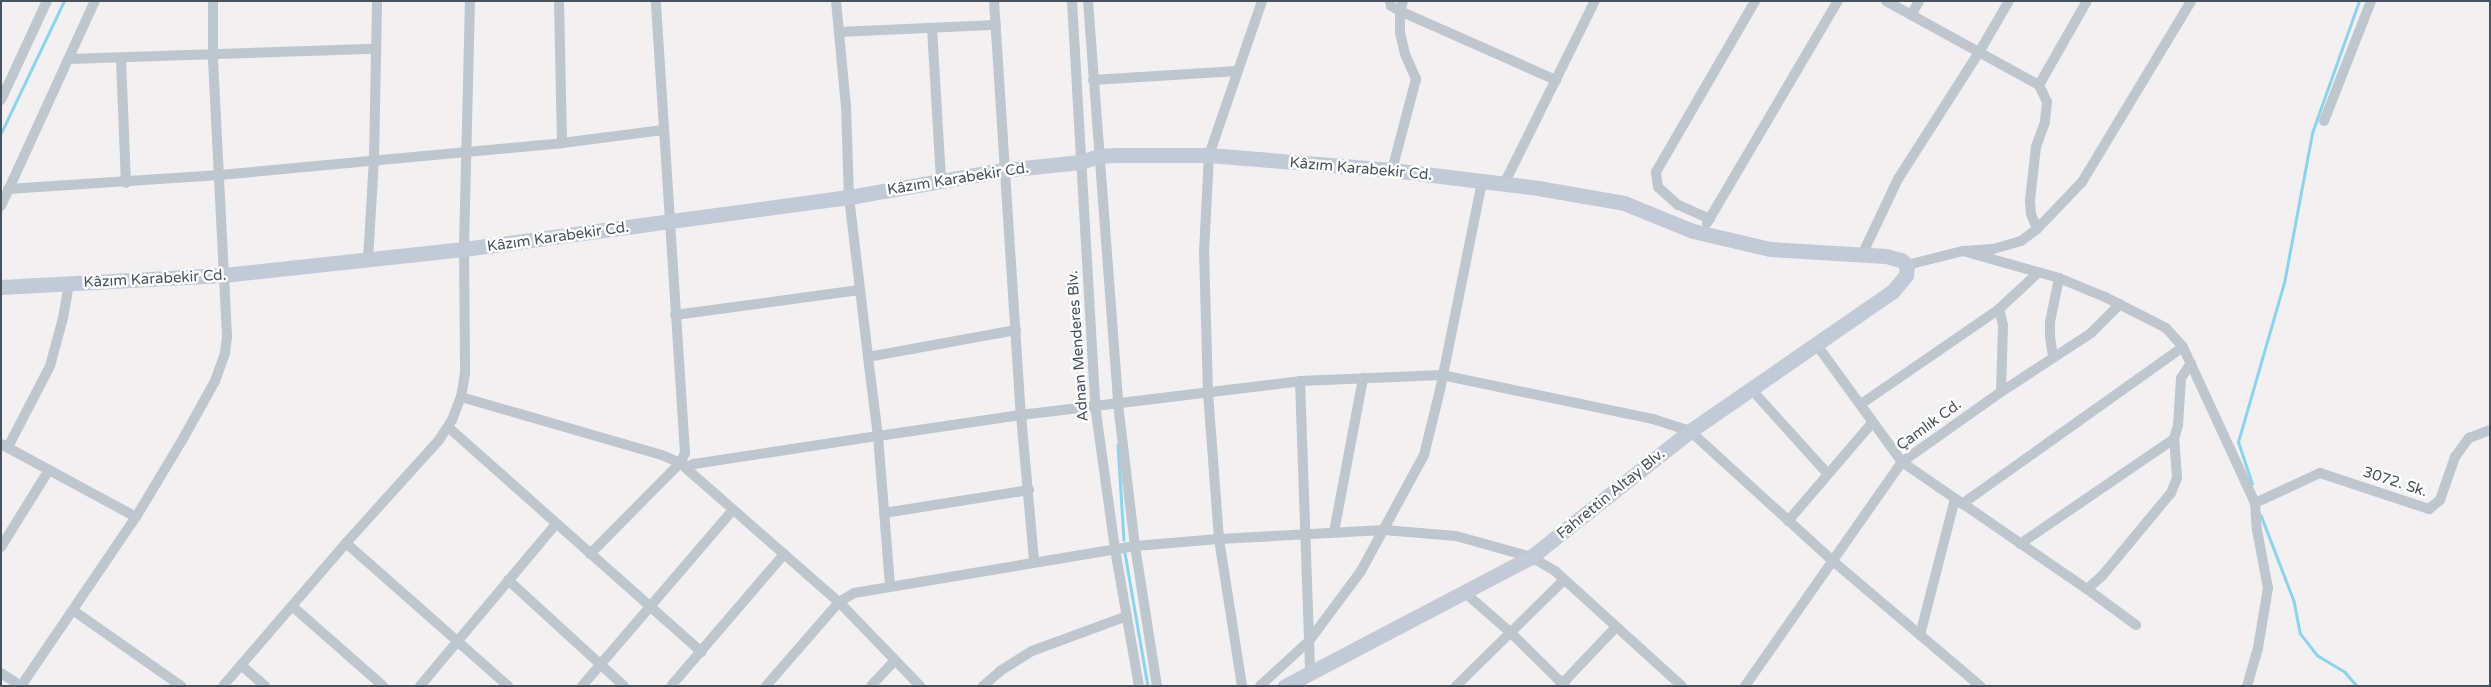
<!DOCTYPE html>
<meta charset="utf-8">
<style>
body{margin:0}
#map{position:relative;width:2491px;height:687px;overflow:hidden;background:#f2f0f0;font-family:"Varela Round",sans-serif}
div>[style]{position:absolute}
.stream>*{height:2.5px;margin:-1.25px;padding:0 1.25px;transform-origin:1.25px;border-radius:1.25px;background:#8cd4eb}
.street>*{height:10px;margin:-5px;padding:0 5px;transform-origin:5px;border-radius:5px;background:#bec6ce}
.secondary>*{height:15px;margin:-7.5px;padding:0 7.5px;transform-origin:7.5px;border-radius:7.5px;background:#c1cad6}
span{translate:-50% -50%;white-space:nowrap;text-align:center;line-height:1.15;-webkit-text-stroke:5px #fff;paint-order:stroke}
.street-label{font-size:15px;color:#48525d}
.frame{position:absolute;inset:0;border:2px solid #48525d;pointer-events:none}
</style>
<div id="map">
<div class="stream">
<i style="left:1px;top:133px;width:146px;rotate:-64.5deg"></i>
<i style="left:1118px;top:445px;width:95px;rotate:86.4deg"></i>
<i style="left:2252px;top:484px;width:44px;rotate:-108.4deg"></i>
<i style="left:2238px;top:442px;width:166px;rotate:-73.9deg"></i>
<i style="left:2284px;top:283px;width:153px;rotate:-79.4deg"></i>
<i style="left:2312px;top:133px;width:140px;rotate:-70.4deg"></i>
<i style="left:2261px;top:515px;width:92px;rotate:69deg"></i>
<i style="left:2294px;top:601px;width:33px;rotate:79deg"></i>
<i style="left:2300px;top:633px;width:28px;rotate:52deg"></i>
<i style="left:2317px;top:655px;width:33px;rotate:31deg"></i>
<i style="left:2345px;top:672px;width:18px;rotate:49deg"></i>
<i style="left:1125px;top:553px;width:135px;rotate:80.2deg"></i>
</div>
<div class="street">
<i style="left:470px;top:1px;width:248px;rotate:91.4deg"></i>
<i style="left:464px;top:249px;width:124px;rotate:89.5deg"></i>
<i style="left:465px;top:373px;width:24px;rotate:99deg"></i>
<i style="left:461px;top:397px;width:209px;rotate:16.1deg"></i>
<i style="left:662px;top:455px;width:20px;rotate:24deg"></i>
<i style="left:680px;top:463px;width:211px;rotate:41.2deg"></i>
<i style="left:839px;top:602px;width:117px;rotate:46deg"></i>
<i style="left:559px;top:1px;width:142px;rotate:88.8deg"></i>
<i style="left:836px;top:1px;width:106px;rotate:84.6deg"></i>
<i style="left:846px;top:107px;width:90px;rotate:88.1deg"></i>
<i style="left:849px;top:197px;width:161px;rotate:83.2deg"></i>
<i style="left:994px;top:1px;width:415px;rotate:86.3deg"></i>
<i style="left:1021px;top:415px;width:147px;rotate:84.9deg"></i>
<i style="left:1072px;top:1px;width:405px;rotate:86.7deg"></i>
<i style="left:1095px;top:405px;width:145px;rotate:82.1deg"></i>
<i style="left:1115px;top:549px;width:139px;rotate:80.1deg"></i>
<i style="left:1088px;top:1px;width:404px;rotate:85.7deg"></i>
<i style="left:1118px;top:404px;width:143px;rotate:83.2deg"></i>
<i style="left:1135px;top:546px;width:142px;rotate:81.1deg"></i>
<i style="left:1390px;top:1px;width:5px;rotate:79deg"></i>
<i style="left:1391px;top:6px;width:10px;rotate:29deg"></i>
<i style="left:1400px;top:11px;width:171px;rotate:23.9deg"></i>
<i style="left:1886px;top:1px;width:175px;rotate:28.8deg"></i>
<i style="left:2039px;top:85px;width:19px;rotate:65deg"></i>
<i style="left:2047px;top:102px;width:20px;rotate:96deg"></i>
<i style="left:2045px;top:122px;width:27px;rotate:110deg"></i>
<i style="left:2036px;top:147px;width:53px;rotate:96.5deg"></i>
<i style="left:2030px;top:200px;width:14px;rotate:86deg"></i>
<i style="left:2031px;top:214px;width:16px;rotate:68deg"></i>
<i style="left:1911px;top:15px;width:16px;rotate:-60deg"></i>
<i style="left:932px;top:28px;width:152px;rotate:86.6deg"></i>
<i style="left:839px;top:32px;width:157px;rotate:-2.6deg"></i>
<i style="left:69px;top:59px;width:306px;rotate:-1.9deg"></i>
<i style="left:121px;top:59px;width:124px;rotate:87.7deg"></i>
<i style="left:1093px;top:80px;width:144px;rotate:-3.6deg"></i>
<i style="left:2039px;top:85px;width:97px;rotate:-60.3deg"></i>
<i style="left:1px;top:100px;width:109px;rotate:-65.1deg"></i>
<i style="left:2324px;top:121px;width:129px;rotate:-68.6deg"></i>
<i style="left:1392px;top:170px;width:94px;rotate:-75.2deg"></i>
<i style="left:1416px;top:79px;width:27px;rotate:-114deg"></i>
<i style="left:1405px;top:54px;width:23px;rotate:-103deg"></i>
<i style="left:1400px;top:32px;width:21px;rotate:-90deg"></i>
<i style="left:1400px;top:11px;width:10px;rotate:-73deg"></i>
<i style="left:1504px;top:184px;width:204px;rotate:-63.6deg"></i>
<i style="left:8px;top:189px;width:212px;rotate:-3.8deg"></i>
<i style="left:220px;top:175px;width:343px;rotate:-5.3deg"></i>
<i style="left:562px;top:143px;width:102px;rotate:-7.3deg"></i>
<i style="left:1px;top:206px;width:226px;rotate:-65.4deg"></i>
<i style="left:1710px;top:219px;width:35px;rotate:-156deg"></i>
<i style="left:1678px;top:205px;width:27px;rotate:-138deg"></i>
<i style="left:1658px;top:187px;width:15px;rotate:-98deg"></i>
<i style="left:1656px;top:172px;width:198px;rotate:-59.9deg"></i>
<i style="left:1707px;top:223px;width:258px;rotate:-59.5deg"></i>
<i style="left:1963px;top:251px;width:100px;rotate:15.7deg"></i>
<i style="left:2059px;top:278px;width:50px;rotate:22.4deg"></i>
<i style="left:2105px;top:297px;width:68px;rotate:26.9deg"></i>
<i style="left:2166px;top:328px;width:25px;rotate:48deg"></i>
<i style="left:2183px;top:347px;width:172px;rotate:65.2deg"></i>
<i style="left:2255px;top:503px;width:27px;rotate:86deg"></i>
<i style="left:2257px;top:530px;width:59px;rotate:79.3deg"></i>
<i style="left:2268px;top:588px;width:61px;rotate:99.5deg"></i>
<i style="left:2258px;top:648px;width:40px;rotate:106deg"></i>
<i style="left:1862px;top:255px;width:84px;rotate:-64.7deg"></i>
<i style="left:1898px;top:179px;width:148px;rotate:-57.4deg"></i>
<i style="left:1978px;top:54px;width:61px;rotate:-59.7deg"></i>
<i style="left:368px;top:260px;width:100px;rotate:-86.6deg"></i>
<i style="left:374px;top:160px;width:159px;rotate:-88.9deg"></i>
<i style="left:1907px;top:265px;width:58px;rotate:-14deg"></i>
<i style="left:1963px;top:251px;width:30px;rotate:-4deg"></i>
<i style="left:1993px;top:249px;width:29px;rotate:-16deg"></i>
<i style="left:2021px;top:241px;width:20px;rotate:-37deg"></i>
<i style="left:2037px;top:229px;width:65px;rotate:-46.2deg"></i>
<i style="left:2082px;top:182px;width:211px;rotate:-58.9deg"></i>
<i style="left:1999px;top:309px;width:16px;rotate:76deg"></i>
<i style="left:2003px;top:325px;width:67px;rotate:91.7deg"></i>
<i style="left:675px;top:315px;width:186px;rotate:-7.7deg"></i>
<i style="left:1016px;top:330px;width:150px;rotate:169.7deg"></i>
<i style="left:868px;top:357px;width:80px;rotate:82.8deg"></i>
<i style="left:878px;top:436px;width:145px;rotate:-8.4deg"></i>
<i style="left:1021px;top:415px;width:281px;rotate:-6.9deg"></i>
<i style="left:1300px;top:381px;width:142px;rotate:-2.4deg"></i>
<i style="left:1442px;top:375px;width:216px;rotate:11.8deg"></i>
<i style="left:1653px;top:419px;width:39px;rotate:18deg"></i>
<i style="left:1690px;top:431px;width:195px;rotate:42.3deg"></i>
<i style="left:1834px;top:562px;width:192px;rotate:40.3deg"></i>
<i style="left:1816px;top:344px;width:146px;rotate:53.9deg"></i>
<i style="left:1902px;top:462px;width:224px;rotate:34.5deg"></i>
<i style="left:2087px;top:589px;width:20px;rotate:-41deg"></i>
<i style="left:2102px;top:576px;width:108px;rotate:-50.3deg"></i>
<i style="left:2171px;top:493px;width:16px;rotate:-68deg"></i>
<i style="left:2177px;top:478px;width:39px;rotate:-94deg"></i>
<i style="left:2174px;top:439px;width:15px;rotate:-74deg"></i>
<i style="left:2178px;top:425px;width:47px;rotate:-86.3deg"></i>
<i style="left:2181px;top:378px;width:18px;rotate:-56deg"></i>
<i style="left:2053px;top:356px;width:19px;rotate:-99deg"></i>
<i style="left:2050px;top:337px;width:15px;rotate:-90deg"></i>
<i style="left:2050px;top:322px;width:45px;rotate:-78.4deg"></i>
<i style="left:1300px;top:381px;width:291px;rotate:88deg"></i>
<i style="left:1751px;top:389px;width:113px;rotate:47.9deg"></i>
<i style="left:1861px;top:404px;width:168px;rotate:-34.5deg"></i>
<i style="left:1999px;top:309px;width:54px;rotate:-42.8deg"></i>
<i style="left:448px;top:427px;width:339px;rotate:41.6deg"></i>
<i style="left:1px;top:444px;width:153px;rotate:28.4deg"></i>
<i style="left:8px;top:447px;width:91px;rotate:-62.6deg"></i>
<i style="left:50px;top:366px;width:50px;rotate:-74.8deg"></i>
<i style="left:63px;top:318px;width:35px;rotate:-80deg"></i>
<i style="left:686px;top:467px;width:9px;rotate:-21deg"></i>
<i style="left:694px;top:464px;width:186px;rotate:-8.7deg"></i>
<i style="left:878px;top:436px;width:149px;rotate:85.4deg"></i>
<i style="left:2255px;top:503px;width:72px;rotate:-24.8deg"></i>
<i style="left:2320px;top:473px;width:115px;rotate:18.3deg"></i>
<i style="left:2429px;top:509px;width:14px;rotate:-39deg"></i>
<i style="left:2440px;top:500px;width:46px;rotate:-70.8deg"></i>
<i style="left:2455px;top:457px;width:24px;rotate:-54deg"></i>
<i style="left:2469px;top:438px;width:22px;rotate:-21deg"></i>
<i style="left:1962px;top:504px;width:271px;rotate:-35.4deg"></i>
<i style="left:884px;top:513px;width:147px;rotate:-9deg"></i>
<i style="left:1788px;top:521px;width:130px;rotate:-49.4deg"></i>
<i style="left:1334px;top:532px;width:157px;rotate:-79.3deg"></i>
<i style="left:346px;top:543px;width:216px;rotate:41.4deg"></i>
<i style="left:2020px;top:544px;width:186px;rotate:-34.3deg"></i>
<i style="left:1px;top:547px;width:91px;rotate:-58.1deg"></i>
<i style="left:590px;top:554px;width:128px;rotate:-45.3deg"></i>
<i style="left:680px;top:463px;width:11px;rotate:-63deg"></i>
<i style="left:685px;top:453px;width:453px;rotate:-93.7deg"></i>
<i style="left:508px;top:580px;width:157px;rotate:42.4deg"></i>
<i style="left:2087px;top:589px;width:61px;rotate:36.3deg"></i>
<i style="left:1464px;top:592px;width:61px;rotate:41deg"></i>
<i style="left:1510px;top:632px;width:77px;rotate:44.5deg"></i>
<i style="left:292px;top:606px;width:121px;rotate:41.3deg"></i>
<i style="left:74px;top:611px;width:131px;rotate:35deg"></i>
<i style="left:1920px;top:635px;width:140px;rotate:-75.6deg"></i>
<i style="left:241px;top:665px;width:32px;rotate:41deg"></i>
<i style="left:1px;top:673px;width:24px;rotate:33deg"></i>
<i style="left:21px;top:686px;width:204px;rotate:-55.8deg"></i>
<i style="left:136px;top:517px;width:93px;rotate:-59deg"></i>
<i style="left:184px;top:437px;width:64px;rotate:-61deg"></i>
<i style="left:215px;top:381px;width:30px;rotate:-70deg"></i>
<i style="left:225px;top:353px;width:17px;rotate:-83deg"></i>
<i style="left:227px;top:336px;width:280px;rotate:-92.9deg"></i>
<i style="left:213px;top:56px;width:55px;rotate:-90deg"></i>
<i style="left:223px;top:686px;width:189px;rotate:-49.3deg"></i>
<i style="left:346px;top:543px;width:139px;rotate:-47.9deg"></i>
<i style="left:439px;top:440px;width:24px;rotate:-57deg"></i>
<i style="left:452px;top:420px;width:25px;rotate:-69deg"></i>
<i style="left:420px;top:686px;width:212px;rotate:-50deg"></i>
<i style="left:582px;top:686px;width:232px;rotate:-49.4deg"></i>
<i style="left:671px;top:686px;width:174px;rotate:-49.4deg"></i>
<i style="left:766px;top:686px;width:111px;rotate:-49deg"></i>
<i style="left:839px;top:602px;width:17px;rotate:-31deg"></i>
<i style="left:854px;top:593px;width:285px;rotate:-9.5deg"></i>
<i style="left:1135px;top:546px;width:84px;rotate:-4.8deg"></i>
<i style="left:1219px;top:539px;width:165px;rotate:-3.1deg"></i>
<i style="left:1384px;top:530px;width:72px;rotate:4.8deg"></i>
<i style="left:1456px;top:536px;width:78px;rotate:15.6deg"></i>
<i style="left:1531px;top:557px;width:28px;rotate:30deg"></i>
<i style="left:1555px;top:571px;width:171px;rotate:42.2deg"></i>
<i style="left:871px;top:686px;width:35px;rotate:-47deg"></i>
<i style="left:983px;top:686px;width:23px;rotate:-41deg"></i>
<i style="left:1000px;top:671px;width:38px;rotate:-32deg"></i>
<i style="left:1032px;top:651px;width:101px;rotate:-20.2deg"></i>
<i style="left:1242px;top:686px;width:149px;rotate:-98.9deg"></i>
<i style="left:1219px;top:539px;width:146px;rotate:-94.3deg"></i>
<i style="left:1208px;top:393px;width:140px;rotate:-91.6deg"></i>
<i style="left:1204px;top:253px;width:98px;rotate:-87.1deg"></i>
<i style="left:1209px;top:155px;width:163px;rotate:-71deg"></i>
<i style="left:1260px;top:686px;width:67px;rotate:-42.6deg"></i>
<i style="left:1309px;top:641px;width:87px;rotate:-53.4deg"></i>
<i style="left:1361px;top:571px;width:132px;rotate:-61.5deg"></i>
<i style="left:1424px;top:455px;width:67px;rotate:-76.2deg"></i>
<i style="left:1440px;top:390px;width:213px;rotate:-78.6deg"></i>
<i style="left:1456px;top:686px;width:151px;rotate:-44.5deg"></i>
<i style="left:1560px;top:686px;width:81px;rotate:-46.5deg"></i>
<i style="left:1745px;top:686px;width:274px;rotate:-55deg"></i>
<i style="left:1902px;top:462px;width:121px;rotate:-35.3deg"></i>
<i style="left:2001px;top:392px;width:108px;rotate:-33.2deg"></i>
<i style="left:2091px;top:333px;width:41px;rotate:-45deg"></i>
</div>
<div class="secondary">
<i style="left:1px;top:287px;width:223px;rotate:-3.1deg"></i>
<i style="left:224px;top:275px;width:241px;rotate:-6.2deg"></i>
<i style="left:464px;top:249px;width:388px;rotate:-7.7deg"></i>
<i style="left:849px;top:197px;width:157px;rotate:-9.9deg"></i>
<i style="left:1004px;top:170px;width:77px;rotate:-5.9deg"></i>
<i style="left:1081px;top:162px;width:18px;rotate:-19deg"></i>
<i style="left:1098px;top:156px;width:19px;rotate:-3deg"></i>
<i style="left:1117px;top:155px;width:92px"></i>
<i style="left:1209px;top:155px;width:184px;rotate:4.7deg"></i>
<i style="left:1392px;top:170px;width:147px;rotate:7deg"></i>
<i style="left:1538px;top:188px;width:87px;rotate:9.9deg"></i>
<i style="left:1624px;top:203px;width:74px;rotate:22.1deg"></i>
<i style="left:1693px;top:231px;width:79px;rotate:13.2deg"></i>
<i style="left:1770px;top:249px;width:116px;rotate:3.5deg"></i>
<i style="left:1886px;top:256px;width:16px;rotate:15deg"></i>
<i style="left:1901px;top:260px;width:8px;rotate:40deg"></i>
<i style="left:1907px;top:265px;width:10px;rotate:96deg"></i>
<i style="left:1906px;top:275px;width:21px;rotate:129deg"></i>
<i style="left:1893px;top:291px;width:247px;rotate:145.4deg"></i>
<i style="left:1690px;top:431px;width:203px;rotate:141.6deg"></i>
<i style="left:1531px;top:557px;width:278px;rotate:152.3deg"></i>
</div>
<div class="street-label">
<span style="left:1361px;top:169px;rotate:5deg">Kâzım Karabekir Cd.</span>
<span style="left:958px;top:179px;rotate:-9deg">Kâzım Karabekir Cd.</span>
<span style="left:558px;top:237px;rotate:-8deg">Kâzım Karabekir Cd.</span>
<span style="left:155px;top:279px;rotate:-3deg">Kâzım Karabekir Cd.</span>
<span style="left:1078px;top:346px;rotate:-94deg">Adnan Menderes Blv.</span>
<span style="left:1929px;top:425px;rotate:-36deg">Çamlık Cd.</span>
<span style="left:2395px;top:482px;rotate:18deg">3072. Sk.</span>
<span style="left:1611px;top:494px;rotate:-39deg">Fahrettin Altay Blv.</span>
</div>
<div class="frame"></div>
</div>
